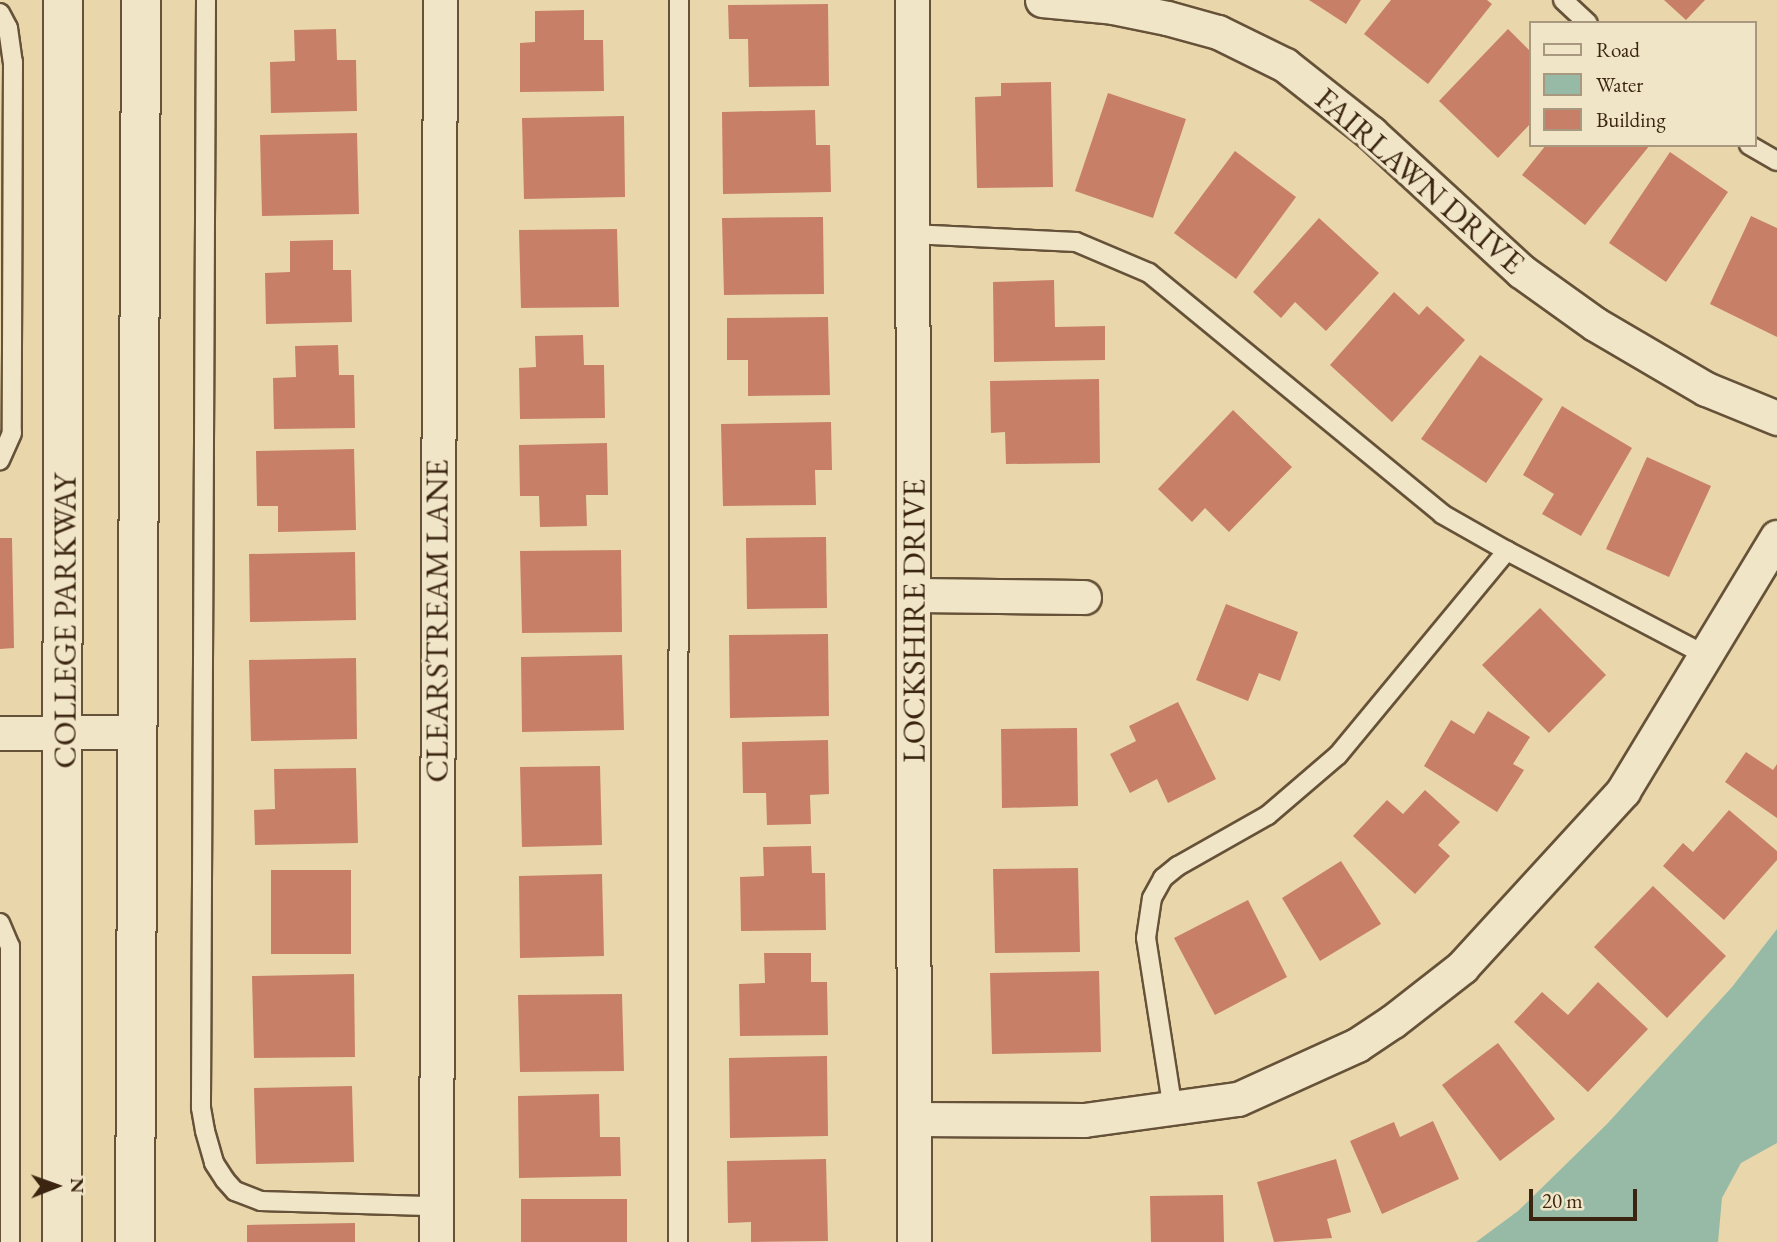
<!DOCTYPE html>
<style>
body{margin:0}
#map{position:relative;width:1777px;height:1242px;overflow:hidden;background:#e9d7ab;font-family:"EB Garamond",serif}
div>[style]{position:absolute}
.water>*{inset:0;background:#97baa7}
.building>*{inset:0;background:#c87f67}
.roads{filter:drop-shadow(2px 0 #665238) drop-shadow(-2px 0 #665238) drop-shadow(0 2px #665238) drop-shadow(0 -2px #665238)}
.service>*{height:18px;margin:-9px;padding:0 9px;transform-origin:9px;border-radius:9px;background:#f1e5c8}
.minor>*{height:33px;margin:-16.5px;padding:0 16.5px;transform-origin:16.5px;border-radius:16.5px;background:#f1e5c8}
.secondary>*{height:38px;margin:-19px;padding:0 19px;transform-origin:19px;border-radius:19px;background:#f1e5c8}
span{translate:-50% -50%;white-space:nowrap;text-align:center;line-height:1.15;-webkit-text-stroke:7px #f1e5c8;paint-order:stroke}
.street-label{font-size:32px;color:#3b2511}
.legend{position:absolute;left:1529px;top:21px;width:228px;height:126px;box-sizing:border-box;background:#f1e5c8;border:2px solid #a8987f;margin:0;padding:9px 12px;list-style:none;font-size:21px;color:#3b2511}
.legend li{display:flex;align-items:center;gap:14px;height:35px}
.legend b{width:35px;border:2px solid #a8987f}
.north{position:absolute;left:21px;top:1151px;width:70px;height:70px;-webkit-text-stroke:5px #f1e5c8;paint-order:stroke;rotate:89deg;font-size:19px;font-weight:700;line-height:28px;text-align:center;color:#3b2511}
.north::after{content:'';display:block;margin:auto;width:24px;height:32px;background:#3b2511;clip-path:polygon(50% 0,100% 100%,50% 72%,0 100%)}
.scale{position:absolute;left:1529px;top:1189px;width:108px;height:32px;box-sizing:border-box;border:4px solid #3b2511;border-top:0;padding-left:9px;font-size:21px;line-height:24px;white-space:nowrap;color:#3b2511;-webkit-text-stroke:5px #f1e5c8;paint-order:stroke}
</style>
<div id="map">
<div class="water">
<i style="clip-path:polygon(1777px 929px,1777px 1143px,1741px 1163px,1722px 1198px,1718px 1242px,1476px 1242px,1518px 1211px,1607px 1124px,1732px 987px)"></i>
</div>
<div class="building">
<i style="clip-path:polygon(1309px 0,1361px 0,1346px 24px)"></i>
<i style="clip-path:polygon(1391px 0,1487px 0,1492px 4px,1428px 84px,1364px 34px)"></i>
<i style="clip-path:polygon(1664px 0,1705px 0,1686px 20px)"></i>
<i style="clip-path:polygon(828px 4px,829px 86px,749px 87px,748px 39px,729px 39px,728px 5px)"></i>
<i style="clip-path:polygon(584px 10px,584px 40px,603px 40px,604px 91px,520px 92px,520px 43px,535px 42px,535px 11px)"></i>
<i style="clip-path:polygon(336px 29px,337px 60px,356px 60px,357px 111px,271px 113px,270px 62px,295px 61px,294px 30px)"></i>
<i style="clip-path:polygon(1508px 29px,1530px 51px,1530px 124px,1498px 158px,1439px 101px)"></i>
<i style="clip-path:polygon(1051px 82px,1053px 187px,977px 188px,975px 97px,1001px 96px,1001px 83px)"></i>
<i style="clip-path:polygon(1108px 93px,1186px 119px,1153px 218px,1075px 191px)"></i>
<i style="clip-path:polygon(815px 110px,816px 145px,830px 145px,831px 192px,723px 194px,722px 112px)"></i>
<i style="clip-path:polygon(624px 116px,625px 197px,524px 199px,522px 118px)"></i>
<i style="clip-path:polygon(357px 133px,359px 214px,262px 216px,260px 135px)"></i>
<i style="clip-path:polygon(1546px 145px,1650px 145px,1585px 225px,1522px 175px)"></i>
<i style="clip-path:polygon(1235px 151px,1296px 197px,1236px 279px,1174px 233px)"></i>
<i style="clip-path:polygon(1670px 152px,1728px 192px,1666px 282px,1609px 243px)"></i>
<i style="clip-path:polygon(1751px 216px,1777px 228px,1777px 337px,1710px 304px)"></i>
<i style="clip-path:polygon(823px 217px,824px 294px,724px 295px,722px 218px)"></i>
<i style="clip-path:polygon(1319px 218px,1379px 273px,1326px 331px,1295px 302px,1281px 318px,1253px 292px)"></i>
<i style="clip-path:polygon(617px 229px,619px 307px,521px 308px,519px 230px)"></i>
<i style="clip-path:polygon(333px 240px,333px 270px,351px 270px,352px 322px,266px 324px,265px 273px,290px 272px,290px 241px)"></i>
<i style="clip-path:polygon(1054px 280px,1055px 327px,1105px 326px,1105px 360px,994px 362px,993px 282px)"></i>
<i style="clip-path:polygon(1394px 292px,1419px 315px,1427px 306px,1465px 340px,1392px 422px,1330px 365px)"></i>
<i style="clip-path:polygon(828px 317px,830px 395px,748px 396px,748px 360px,727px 360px,727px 318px)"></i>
<i style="clip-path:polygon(583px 335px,584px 365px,604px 365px,605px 418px,520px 419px,519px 368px,536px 367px,535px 336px)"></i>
<i style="clip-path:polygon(338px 345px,339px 375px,354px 375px,355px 428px,274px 429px,273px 378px,296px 377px,295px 346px)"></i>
<i style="clip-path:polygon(1480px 355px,1543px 399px,1486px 483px,1421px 439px)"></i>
<i style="clip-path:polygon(1099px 379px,1100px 463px,1006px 464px,1005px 432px,991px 433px,990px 381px)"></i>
<i style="clip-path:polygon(1562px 406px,1632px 448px,1581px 536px,1542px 514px,1554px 494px,1523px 475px)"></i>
<i style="clip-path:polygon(1233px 410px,1292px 467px,1229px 532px,1205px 508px,1192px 522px,1158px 489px)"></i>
<i style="clip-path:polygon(831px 422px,832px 470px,815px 470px,816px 505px,723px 506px,721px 424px)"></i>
<i style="clip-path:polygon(607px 443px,608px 495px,586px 495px,587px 526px,540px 527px,539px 496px,520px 496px,519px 445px)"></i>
<i style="clip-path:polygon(354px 449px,356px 530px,278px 532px,278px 506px,257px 506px,256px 451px)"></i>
<i style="clip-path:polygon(1647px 457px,1711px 486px,1669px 577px,1606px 549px)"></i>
<i style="clip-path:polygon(826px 537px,827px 608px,747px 609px,746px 538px)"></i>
<i style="clip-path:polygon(0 538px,12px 538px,14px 648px,0 649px)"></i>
<i style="clip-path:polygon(621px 550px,622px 632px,522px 633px,520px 551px)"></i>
<i style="clip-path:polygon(355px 552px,356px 620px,250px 622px,249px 554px)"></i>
<i style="clip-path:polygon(1226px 604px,1298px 632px,1280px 681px,1259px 673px,1248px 701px,1196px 680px)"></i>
<i style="clip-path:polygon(1540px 608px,1606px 675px,1549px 733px,1482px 665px)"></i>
<i style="clip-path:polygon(828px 634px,829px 716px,730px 718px,729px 635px)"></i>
<i style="clip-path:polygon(622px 655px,624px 730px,522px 732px,521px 657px)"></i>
<i style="clip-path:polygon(356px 658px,357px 739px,251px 741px,249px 660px)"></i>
<i style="clip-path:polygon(1178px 702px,1216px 779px,1168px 803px,1157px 779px,1130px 793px,1110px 754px,1136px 741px,1129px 726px)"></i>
<i style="clip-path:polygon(1488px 711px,1530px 737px,1513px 764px,1524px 770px,1497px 812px,1424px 766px,1451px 720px,1474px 734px)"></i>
<i style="clip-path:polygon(1077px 728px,1078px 806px,1002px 808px,1001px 729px)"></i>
<i style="clip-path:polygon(828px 740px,829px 794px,810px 795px,811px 824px,767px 825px,766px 793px,743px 793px,742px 742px)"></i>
<i style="clip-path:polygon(1746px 752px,1773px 770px,1777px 764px,1777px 818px,1725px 782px)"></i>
<i style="clip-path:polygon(600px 766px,602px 845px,522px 847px,520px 767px)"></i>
<i style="clip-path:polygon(356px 768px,358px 843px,255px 845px,254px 810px,275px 809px,274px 769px)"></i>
<i style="clip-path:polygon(1425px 790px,1460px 822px,1438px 845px,1450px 856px,1415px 894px,1353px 836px,1387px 800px,1403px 814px)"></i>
<i style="clip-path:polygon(1729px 810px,1777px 851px,1777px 860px,1724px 920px,1663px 866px,1683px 843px,1693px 852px)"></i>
<i style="clip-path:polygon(811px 846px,812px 873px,825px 873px,826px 930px,741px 931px,740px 877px,764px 876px,763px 847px)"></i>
<i style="clip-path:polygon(1341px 861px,1381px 924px,1320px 961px,1282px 898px)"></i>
<i style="clip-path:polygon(1078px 868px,1080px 952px,995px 953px,993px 869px)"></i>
<i style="clip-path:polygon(271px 870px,351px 870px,351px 954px,271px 954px)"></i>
<i style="clip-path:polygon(602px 874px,604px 956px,520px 958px,519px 876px)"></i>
<i style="clip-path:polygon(1653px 886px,1726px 956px,1667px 1018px,1594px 947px)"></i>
<i style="clip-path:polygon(1248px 900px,1287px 977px,1215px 1015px,1174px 938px)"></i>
<i style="clip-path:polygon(764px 953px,811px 953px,811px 982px,827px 982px,828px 1035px,740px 1036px,739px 984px,765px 983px)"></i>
<i style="clip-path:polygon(1099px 971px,1101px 1052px,992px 1054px,990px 973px)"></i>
<i style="clip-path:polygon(354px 974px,355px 1057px,254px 1058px,252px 976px)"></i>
<i style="clip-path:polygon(1598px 982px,1648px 1029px,1588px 1092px,1514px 1022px,1542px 992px,1568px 1015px)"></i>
<i style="clip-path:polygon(622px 994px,624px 1071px,520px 1072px,518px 995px)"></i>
<i style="clip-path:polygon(1498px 1043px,1555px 1119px,1500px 1161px,1442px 1085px)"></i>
<i style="clip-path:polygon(827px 1056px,828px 1136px,730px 1138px,729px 1058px)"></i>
<i style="clip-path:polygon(352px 1086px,354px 1162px,256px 1164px,254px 1088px)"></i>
<i style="clip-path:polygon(599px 1094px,600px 1137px,620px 1137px,621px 1176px,519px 1178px,518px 1096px)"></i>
<i style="clip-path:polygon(1433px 1121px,1459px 1179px,1382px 1214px,1350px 1141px,1394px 1122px,1400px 1137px)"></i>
<i style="clip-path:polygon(826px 1159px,828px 1241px,751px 1242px,751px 1222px,728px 1223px,727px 1161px)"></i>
<i style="clip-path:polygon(1336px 1159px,1351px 1212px,1327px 1219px,1332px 1238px,1274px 1242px,1257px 1182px)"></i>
<i style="clip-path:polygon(1223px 1195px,1224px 1242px,1151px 1242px,1150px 1196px)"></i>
<i style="clip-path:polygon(521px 1199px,627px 1199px,627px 1242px,521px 1242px)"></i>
<i style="clip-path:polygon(355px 1223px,355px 1242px,247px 1242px,247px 1225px)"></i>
</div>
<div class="roads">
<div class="service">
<i style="left:206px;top:0;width:1108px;rotate:90.26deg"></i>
<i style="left:201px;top:1108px;width:23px;rotate:80deg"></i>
<i style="left:205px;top:1131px;width:33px;rotate:74deg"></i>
<i style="left:214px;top:1163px;width:20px;rotate:57deg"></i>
<i style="left:225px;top:1180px;width:15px;rotate:48deg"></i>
<i style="left:235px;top:1191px;width:28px;rotate:21deg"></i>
<i style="left:261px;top:1201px;width:173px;rotate:1.7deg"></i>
<i style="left:1563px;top:0;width:34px;rotate:43deg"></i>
<i style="left:0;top:13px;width:17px;rotate:62deg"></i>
<i style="left:8px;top:28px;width:34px;rotate:82deg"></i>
<i style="left:13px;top:62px;width:371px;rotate:90.2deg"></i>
<i style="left:12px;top:433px;width:30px;rotate:114deg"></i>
<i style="left:1749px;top:145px;width:32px;rotate:30deg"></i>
<i style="left:911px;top:234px;width:165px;rotate:2.8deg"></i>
<i style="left:1076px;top:242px;width:79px;rotate:23deg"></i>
<i style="left:1149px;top:273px;width:379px;rotate:39.4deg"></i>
<i style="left:1442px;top:514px;width:75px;rotate:29.6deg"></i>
<i style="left:0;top:923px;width:25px;rotate:67deg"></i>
<i style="left:10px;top:946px;width:296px;rotate:90deg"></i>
<i style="left:1173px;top:1110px;width:174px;rotate:-98.9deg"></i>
<i style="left:1146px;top:938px;width:40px;rotate:-81.5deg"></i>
<i style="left:1152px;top:898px;width:23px;rotate:-61deg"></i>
<i style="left:1163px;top:878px;width:19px;rotate:-39deg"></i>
<i style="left:1178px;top:866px;width:103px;rotate:-29.5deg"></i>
<i style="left:1268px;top:815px;width:92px;rotate:-40.6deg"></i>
<i style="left:1338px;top:755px;width:265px;rotate:-50.4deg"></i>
<i style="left:1507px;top:551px;width:224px;rotate:27.7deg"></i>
<i style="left:678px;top:1242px;width:1242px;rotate:-89.95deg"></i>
</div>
<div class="minor">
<i style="left:912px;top:0;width:1242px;rotate:89.91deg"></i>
<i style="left:1042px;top:0;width:71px;rotate:5.6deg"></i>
<i style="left:1113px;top:7px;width:55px;rotate:11.5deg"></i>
<i style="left:1167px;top:18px;width:53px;rotate:15.4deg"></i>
<i style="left:1218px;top:32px;width:75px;rotate:26.2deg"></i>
<i style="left:1285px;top:65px;width:110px;rotate:38.3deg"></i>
<i style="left:1371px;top:133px;width:204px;rotate:42.6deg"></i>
<i style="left:1521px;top:271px;width:91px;rotate:35.6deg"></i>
<i style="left:1595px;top:324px;width:129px;rotate:30.4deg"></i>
<i style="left:1706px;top:389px;width:77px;rotate:22.2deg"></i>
<i style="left:914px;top:595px;width:170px;rotate:0.7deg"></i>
<i style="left:0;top:733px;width:137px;rotate:-0.4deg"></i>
<i style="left:915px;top:1119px;width:169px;rotate:0.3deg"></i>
<i style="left:1084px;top:1120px;width:155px;rotate:-7.8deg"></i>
<i style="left:1238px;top:1099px;width:131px;rotate:-24.4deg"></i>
<i style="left:1357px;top:1045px;width:43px;rotate:-33.7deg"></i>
<i style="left:1393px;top:1021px;width:88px;rotate:-38deg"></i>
<i style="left:1462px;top:967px;width:239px;rotate:-47.5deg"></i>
<i style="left:1623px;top:791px;width:297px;rotate:-58.8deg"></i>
<i style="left:436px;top:1242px;width:1242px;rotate:-89.82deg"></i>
</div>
<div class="secondary">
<i style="left:62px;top:1242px;width:1242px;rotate:-89.95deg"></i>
<i style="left:135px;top:1242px;width:1242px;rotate:-89.72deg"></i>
</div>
</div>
<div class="street-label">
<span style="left:1420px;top:181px;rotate:41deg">FAIRLAWN DRIVE</span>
<span style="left:65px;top:621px;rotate:-90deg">COLLEGE PARKWAY</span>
<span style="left:437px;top:621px;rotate:-90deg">CLEARSTREAM LANE</span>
<span style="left:914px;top:621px;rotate:-90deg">LOCKSHIRE DRIVE</span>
</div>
<ul class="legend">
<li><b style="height:9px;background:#f1e5c8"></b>Road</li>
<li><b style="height:19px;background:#97baa7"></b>Water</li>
<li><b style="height:19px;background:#c87f67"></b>Building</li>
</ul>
<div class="north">N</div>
<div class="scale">20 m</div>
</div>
